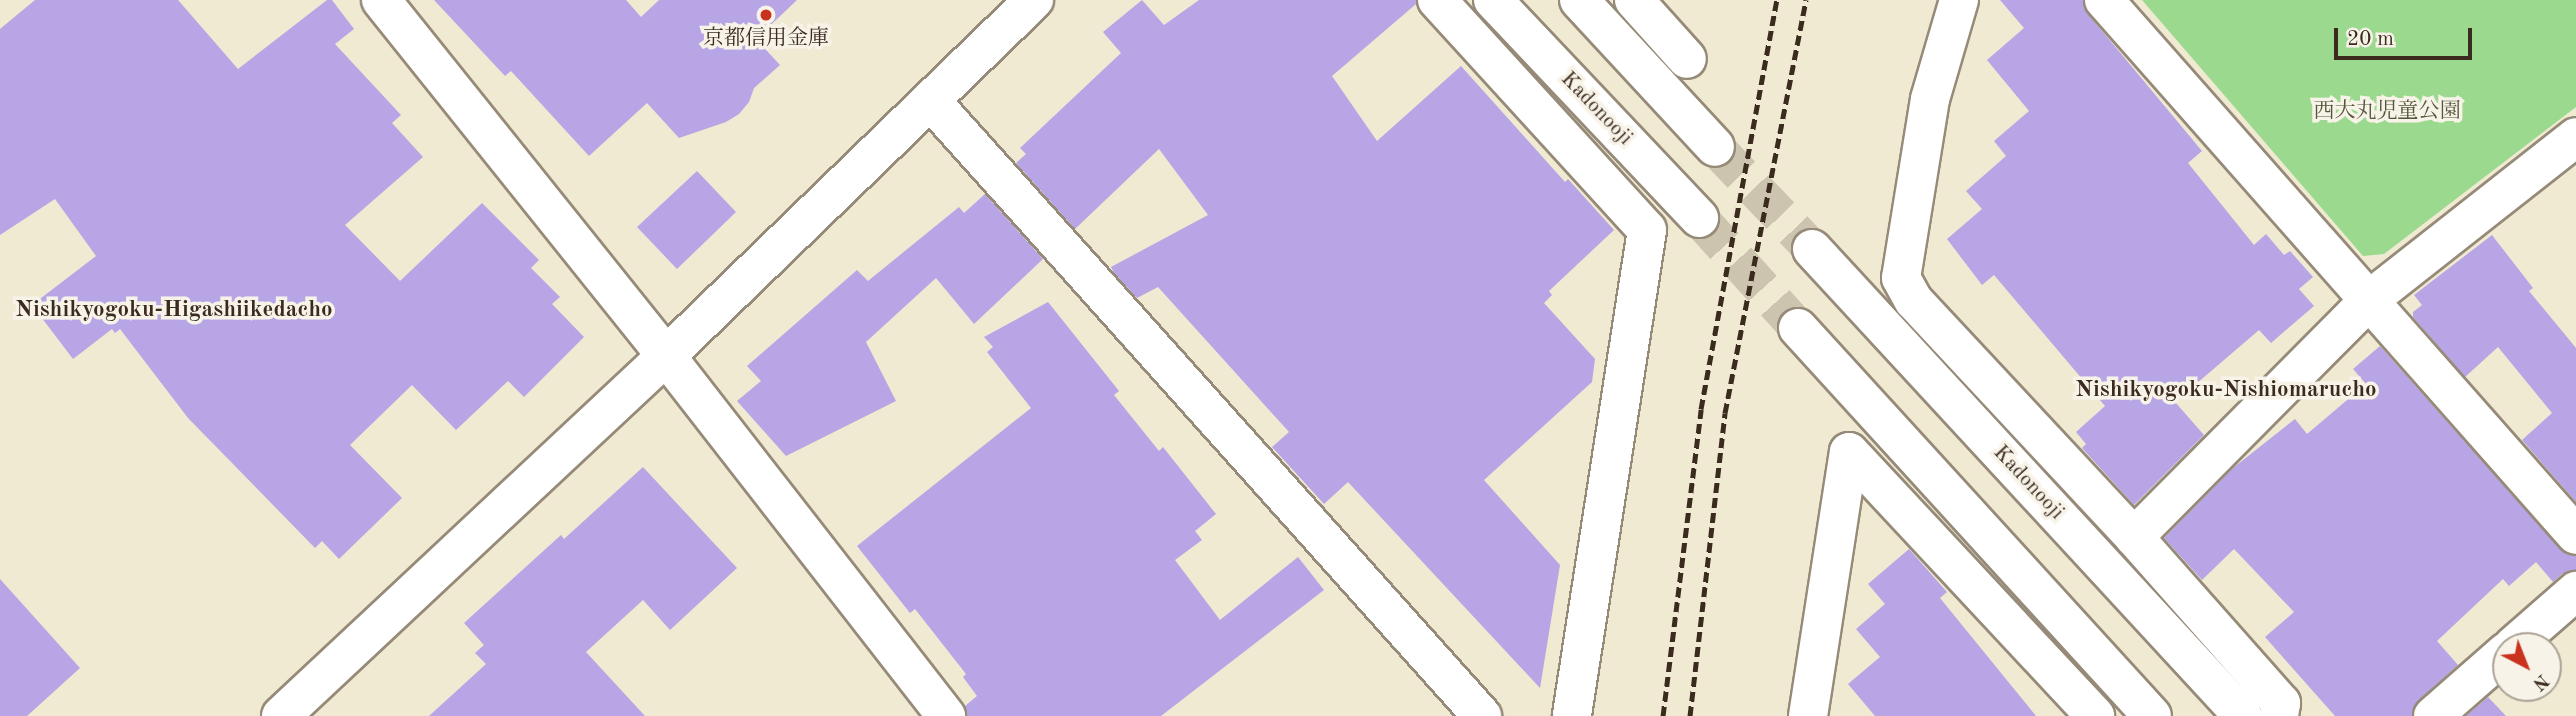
<!DOCTYPE html>
<meta charset="utf-8">
<style>
body{margin:0}
#map{position:relative;width:2576px;height:716px;overflow:hidden;background:#f0ead2;font-family:"Old Standard TT","Noto Serif JP",serif}
div>[style]{position:absolute}
.green>*{inset:0;background:#9bd98e}
.building>*{inset:0;background:#b7a5e5}
.tertiary-tunnel>*{height:38px;margin-top:-19px;transform-origin:0;background:repeating-linear-gradient(90deg,#ccc4ae 0 38px,transparent 0 57px)}
.roads{filter:drop-shadow(2px 0 #968a78) drop-shadow(-2px 0 #968a78) drop-shadow(0 2px #968a78) drop-shadow(0 -2px #968a78)}
.minor>*{height:38px;margin:-19px;padding:0 19px;transform-origin:19px;border-radius:19px;background:#fff}
.tertiary>*{height:38px;margin:-19px;padding:0 19px;transform-origin:19px;border-radius:19px;background:#fff}
.rail>*{height:5px;margin-top:-2.5px;transform-origin:0;background:repeating-linear-gradient(90deg,#3b2a1e 0 10px,transparent 0 15px)}
.dots>*{width:19px;height:19px;translate:-50% -50%;box-sizing:border-box;border:4px solid #f7f3e8;border-radius:50%}
span{translate:-50% -50%;white-space:nowrap;text-align:center;line-height:1.15;-webkit-text-stroke:7px #f7f3e8;paint-order:stroke}
.poi-label{font-size:21px;color:#3b2a1e}
.street-label{font-size:21px;color:#3b2a1e}
.park-label{font-size:21px;color:#53563a}
.neighbourhood-label{font-size:23px;color:#3b2a1e;font-weight:700}
.north{position:absolute;left:2492px;top:632px;width:70px;height:70px;box-sizing:border-box;background:#f7f3e8;border:2px solid #aca397;border-radius:50%;rotate:138deg;font-size:19px;font-weight:700;line-height:28px;text-align:center;color:#3b2a1e}
.north::after{content:'';display:block;margin:auto;width:24px;height:32px;background:#c8321e;clip-path:polygon(50% 0,100% 100%,50% 72%,0 100%)}
.scale{position:absolute;left:2334px;top:28px;width:138px;height:32px;box-sizing:border-box;border:4px solid #3b2a1e;border-top:0;padding-left:9px;font-size:21px;line-height:24px;white-space:nowrap;color:#3b2a1e;-webkit-text-stroke:5px #f7f3e8;paint-order:stroke}
</style>
<div id="map">
<div class="green">
<i style="clip-path:polygon(2142px 0,2576px 0,2576px 107px,2384px 254px,2363px 256px)"></i>
</div>
<div class="building">
<i style="clip-path:polygon(35px 0,178px 0,238px 69px,327px 0,332px 0,354px 29px,335px 44px,401px 115px,392px 123px,423px 157px,345px 225px,400px 281px,482px 203px,539px 260px,531px 268px,560px 297px,552px 304px,584px 337px,524px 397px,508px 381px,456px 430px,412px 385px,350px 445px,402px 498px,339px 559px,322px 541px,315px 548px,188px 418px,120px 329px,115px 333px,112px 329px,73px 359px,32px 305px,96px 256px,55px 199px,0 235px,0 29px)"></i>
<i style="clip-path:polygon(434px 0,626px 0,641px 17px,659px 0,797px 0,756px 39px,780px 65px,754px 88px,749px 102px,739px 114px,726px 122px,679px 138px,647px 103px,589px 156px,511px 71px,505px 76px)"></i>
<i style="clip-path:polygon(1142px 0,1164px 25px,1199px 0,1416px 0,1416px 4px,1332px 76px,1377px 141px,1461px 66px,1565px 182px,1568px 179px,1614px 230px,1549px 291px,1552px 295px,1544px 303px,1595px 359px,1592px 382px,1484px 480px,1560px 565px,1540px 688px,1348px 482px,1324px 504px,1272px 447px,1289px 432px,1158px 287px,1137px 298px,1114px 273px,1111px 267px,1208px 215px,1159px 149px,1075px 229px,1016px 163px,1026px 154px,1020px 148px,1121px 53px,1103px 32px)"></i>
<i style="clip-path:polygon(2000px 0,2083px 0,2088px 14px,2202px 151px,2188px 163px,2254px 245px,2266px 234px,2284px 255px,2290px 251px,2313px 277px,2299px 289px,2314px 306px,2271px 343px,2259px 330px,2175px 402px,2204px 435px,2134px 505px,2082px 448px,2086px 444px,2076px 432px,2105px 406px,1994px 275px,1982px 285px,1947px 239px,1982px 209px,1966px 191px,2006px 156px,1994px 141px,2029px 111px,1987px 60px,2024px 28px)"></i>
<i style="clip-path:polygon(697px 171px,736px 212px,677px 269px,637px 227px)"></i>
<i style="clip-path:polygon(985px 194px,1043px 259px,974px 324px,936px 278px,866px 342px,896px 401px,786px 456px,737px 401px,761px 381px,747px 366px,857px 270px,868px 281px,959px 207px,964px 213px)"></i>
<i style="clip-path:polygon(2492px 235px,2533px 288px,2529px 291px,2576px 348px,2576px 502px,2522px 440px,2552px 413px,2498px 347px,2465px 377px,2413px 317px,2413px 312px,2422px 305px,2414px 295px)"></i>
<i style="clip-path:polygon(1048px 302px,1119px 391px,1114px 395px,1159px 451px,1163px 447px,1216px 514px,1195px 531px,1202px 540px,1175px 560px,1220px 620px,1298px 557px,1324px 590px,1161px 716px,967px 716px,965px 706px,977px 696px,963px 677px,966px 674px,915px 609px,910px 613px,857px 546px,1031px 408px,987px 352px,993px 347px,984px 337px)"></i>
<i style="clip-path:polygon(2380px 346px,2560px 549px,2576px 556px,2576px 570px,2562px 574px,2553px 582px,2536px 562px,2509px 586px,2503px 579px,2437px 641px,2458px 665px,2419px 700px,2412px 716px,2335px 716px,2265px 637px,2294px 612px,2234px 549px,2202px 580px,2164px 538px,2233px 468px,2295px 419px,2307px 434px,2366px 384px,2353px 369px)"></i>
<i style="clip-path:polygon(643px 467px,737px 568px,670px 630px,643px 600px,586px 652px,645px 716px,429px 716px,486px 664px,475px 653px,484px 645px,464px 623px,561px 535px,564px 539px)"></i>
<i style="clip-path:polygon(1909px 549px,1947px 592px,1940px 598px,2036px 716px,1875px 716px,1848px 684px,1880px 657px,1856px 629px,1885px 604px,1868px 584px)"></i>
<i style="clip-path:polygon(0 579px,80px 668px,27px 716px,0 716px)"></i>
<i style="clip-path:polygon(2488px 697px,2506px 716px,2466px 716px)"></i>
</div>
<div class="tertiary-tunnel">
<i style="left:1715px;top:147px;width:141px;rotate:46.4deg"></i>
<i style="left:1699px;top:218px;width:148px;rotate:48deg"></i>
</div>
<div class="roads">
<div class="minor">
<i style="left:381px;top:0;width:456px;rotate:51.3deg"></i>
<i style="left:666px;top:356px;width:456px;rotate:52.1deg"></i>
<i style="left:1437px;top:0;width:311px;rotate:47.6deg"></i>
<i style="left:1647px;top:230px;width:492px;rotate:98.8deg"></i>
<i style="left:1634px;top:0;width:79px;rotate:48.1deg"></i>
<i style="left:1959px;top:0;width:103px;rotate:106.3deg"></i>
<i style="left:1930px;top:99px;width:181px;rotate:99.2deg"></i>
<i style="left:1901px;top:278px;width:26px;rotate:61deg"></i>
<i style="left:1914px;top:301px;width:323px;rotate:47deg"></i>
<i style="left:2134px;top:537px;width:222px;rotate:48.5deg"></i>
<i style="left:2281px;top:703px;width:13px;rotate:99deg"></i>
<i style="left:2104px;top:0;width:713px;rotate:48.58deg"></i>
<i style="left:931px;top:101px;width:826px;rotate:48.14deg"></i>
<i style="left:2134px;top:537px;width:334px;rotate:-45.2deg"></i>
<i style="left:2369px;top:300px;width:263px;rotate:-38.2deg"></i>
<i style="left:2513px;top:646px;width:84px;rotate:-41.1deg"></i>
<i style="left:1808px;top:716px;width:267px;rotate:-81.2deg"></i>
<i style="left:1849px;top:452px;width:361px;rotate:47deg"></i>
<i style="left:2433px;top:716px;width:97px;rotate:-41.2deg"></i>
</div>
<div class="tertiary">
<i style="left:1493px;top:0;width:300px;rotate:46.6deg"></i>
<i style="left:1579px;top:0;width:200px;rotate:47.2deg"></i>
<i style="left:1812px;top:249px;width:635px;rotate:47.3deg"></i>
<i style="left:1798px;top:328px;width:525px;rotate:47.62deg"></i>
<i style="left:281px;top:716px;width:527px;rotate:-43.08deg"></i>
<i style="left:666px;top:356px;width:512px;rotate:-44.05deg"></i>
</div>
</div>
<div class="rail">
<i style="left:1663px;top:716px;width:309px;rotate:-82.9deg"></i>
<i style="left:1701px;top:409px;width:416px;rotate:-79.5deg"></i>
<i style="left:1690px;top:716px;width:305px;rotate:-83.4deg"></i>
<i style="left:1725px;top:413px;width:421px;rotate:-78.9deg"></i>
</div>
<div class="dots">
<i style="left:766px;top:15px;background:#c8321e"></i>
</div>
<div class="poi-label">
<span style="left:766px;top:39px">京都信用金庫</span>
</div>
<div class="street-label">
<span style="left:1596px;top:109px;rotate:46deg">Kadonooji</span>
<span style="left:2028px;top:483px;rotate:47deg">Kadonooji</span>
</div>
<div class="park-label">
<span style="left:2387px;top:112px">西大丸児童公園</span>
</div>
<div class="neighbourhood-label">
<span style="left:174px;top:310px">Nishikyogoku-Higashiikedacho</span>
<span style="left:2226px;top:390px">Nishikyogoku-Nishiomarucho</span>
</div>
<div class="north">N</div>
<div class="scale">20 m</div>
</div>
